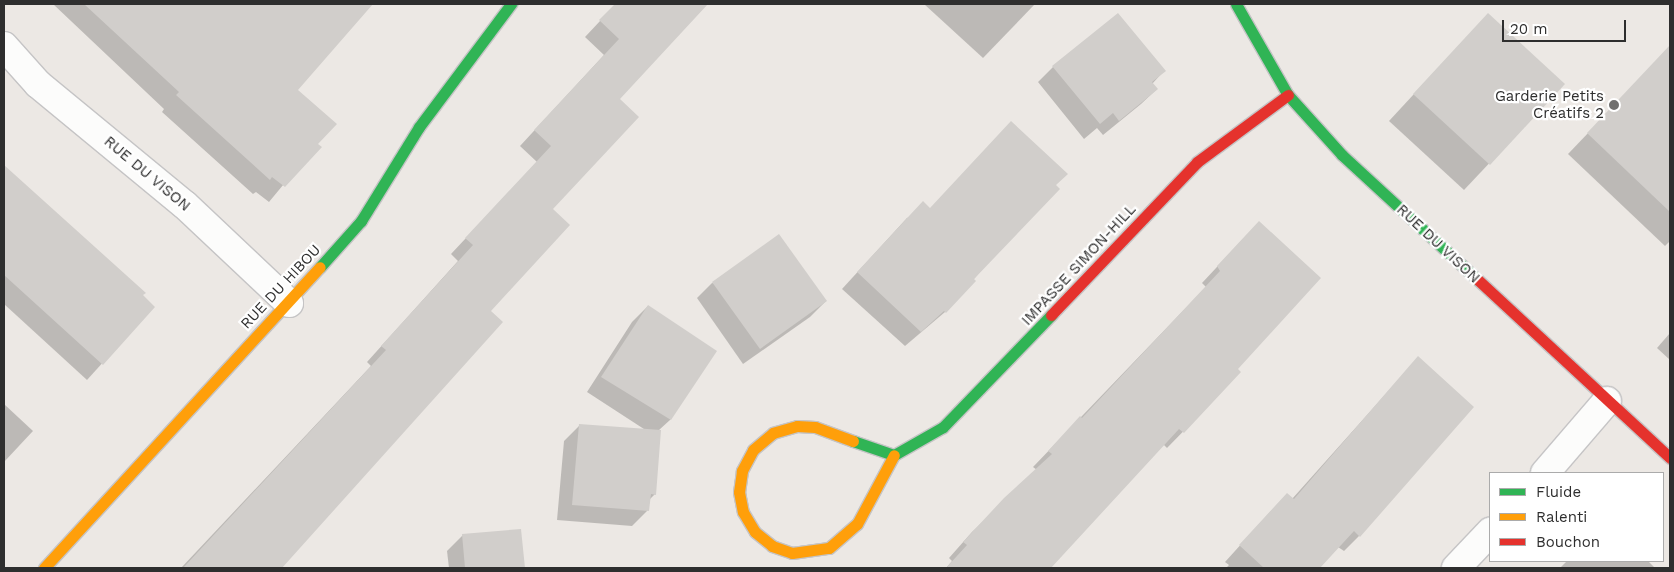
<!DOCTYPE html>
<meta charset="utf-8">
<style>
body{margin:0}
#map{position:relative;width:1674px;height:572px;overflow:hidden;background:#ece8e4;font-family:"Work Sans",sans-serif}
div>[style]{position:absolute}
.shadow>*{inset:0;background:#0003}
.building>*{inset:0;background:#d1cecb}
.roads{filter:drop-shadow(1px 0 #c5c4c5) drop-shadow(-1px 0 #c5c4c5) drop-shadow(0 1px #c5c4c5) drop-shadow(0 -1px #c5c4c5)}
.street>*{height:28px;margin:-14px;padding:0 14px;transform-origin:14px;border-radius:14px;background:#fcfcfb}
.fast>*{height:11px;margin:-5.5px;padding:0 5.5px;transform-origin:5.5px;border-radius:5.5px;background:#30b455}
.slow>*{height:11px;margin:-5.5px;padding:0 5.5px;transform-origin:5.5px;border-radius:5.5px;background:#ff9f0a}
.jam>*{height:11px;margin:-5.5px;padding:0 5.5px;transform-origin:5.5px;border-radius:5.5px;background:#e5322d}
.dots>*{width:14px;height:14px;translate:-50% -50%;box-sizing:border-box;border:2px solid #fff;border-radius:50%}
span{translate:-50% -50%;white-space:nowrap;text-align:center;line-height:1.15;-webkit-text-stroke:4.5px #fff;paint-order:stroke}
.poi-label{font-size:15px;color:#2e2e2e}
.right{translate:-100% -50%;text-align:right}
.street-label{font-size:15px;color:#2e2e2e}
.frame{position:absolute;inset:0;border:5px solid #2e2e2e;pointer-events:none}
.legend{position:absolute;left:1489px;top:472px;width:175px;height:90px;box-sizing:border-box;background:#fff;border:1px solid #ababab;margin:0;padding:6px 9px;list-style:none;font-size:15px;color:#2e2e2e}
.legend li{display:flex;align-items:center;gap:10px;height:25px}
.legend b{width:25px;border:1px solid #ababab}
.scale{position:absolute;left:1502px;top:20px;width:124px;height:22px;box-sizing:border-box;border:2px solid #2e2e2e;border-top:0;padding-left:6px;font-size:15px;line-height:18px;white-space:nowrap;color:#2e2e2e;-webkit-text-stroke:4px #fff;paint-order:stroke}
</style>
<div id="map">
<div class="shadow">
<i style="clip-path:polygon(53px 4px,204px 4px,235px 33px,261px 4px,372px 4px,296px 90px,317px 144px,269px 202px,256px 192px,253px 194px,162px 112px,164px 109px)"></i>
<i style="clip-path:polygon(616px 4px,707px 4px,618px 99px,489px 311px,501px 322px,280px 568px,181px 568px,371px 366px,367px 362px,458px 261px,451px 254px,537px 162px,520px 146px,604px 55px,585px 37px)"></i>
<i style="clip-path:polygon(924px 4px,1035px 4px,983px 58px)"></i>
<i style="clip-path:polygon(1463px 41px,1564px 84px,1464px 190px,1389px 121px)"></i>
<i style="clip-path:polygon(1657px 61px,1670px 74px,1670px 241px,1665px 246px,1568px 154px)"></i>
<i style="clip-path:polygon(1053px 67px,1164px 71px,1152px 84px,1157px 89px,1141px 104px,1103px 135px,1097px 128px,1084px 139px,1038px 82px)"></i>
<i style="clip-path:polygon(4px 166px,153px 307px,87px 380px,4px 304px)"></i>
<i style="clip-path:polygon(1055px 186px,945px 312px,905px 346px,842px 289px,907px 218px,930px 209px)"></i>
<i style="clip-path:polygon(1244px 238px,1236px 369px,1212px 402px,1167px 448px,1163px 444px,1048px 568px,946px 568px,952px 561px,949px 558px,972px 532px,1037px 470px,1033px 467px,1206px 287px,1202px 283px)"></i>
<i style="clip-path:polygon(712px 283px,826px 301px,810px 317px,743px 364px,697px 298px)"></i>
<i style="clip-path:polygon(648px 306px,715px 351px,670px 420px,659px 430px,655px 494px,650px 499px,648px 510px,632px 526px,557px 520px,564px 441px,579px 426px,647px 431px,587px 392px,632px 322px)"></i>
<i style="clip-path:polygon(1670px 333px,1670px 360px,1657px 348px)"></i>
<i style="clip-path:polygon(1418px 358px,1359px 536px,1344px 551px,1338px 547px,1319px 568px,1226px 568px,1229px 565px,1225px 562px,1272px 510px,1292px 499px)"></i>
<i style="clip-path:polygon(4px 404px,33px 431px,4px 462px)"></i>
<i style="clip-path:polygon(520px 530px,523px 568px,449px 568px,447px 551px,463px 535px)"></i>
<i style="clip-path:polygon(1567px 561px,1648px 561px,1655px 568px,1560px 568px)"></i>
</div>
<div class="building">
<i style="clip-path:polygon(84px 4px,373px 4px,298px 90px,337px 124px,318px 144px,322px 147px,285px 187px,272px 177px,270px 180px,176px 95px,179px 92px)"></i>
<i style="clip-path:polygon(615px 4px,708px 4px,620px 99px,639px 117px,553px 209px,570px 225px,491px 311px,503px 322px,282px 568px,183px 568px,386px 350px,381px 346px,473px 245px,465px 238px,551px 146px,534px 130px,619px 39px,599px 20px)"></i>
<i style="clip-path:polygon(1118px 13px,1166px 71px,1152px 82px,1158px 89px,1119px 121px,1113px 113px,1100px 124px,1052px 66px)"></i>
<i style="clip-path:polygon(1488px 13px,1565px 84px,1490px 165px,1413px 94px)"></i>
<i style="clip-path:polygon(1670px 45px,1670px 212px,1587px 133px)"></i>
<i style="clip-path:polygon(1011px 121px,1068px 174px,1056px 185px,1060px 189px,974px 279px,976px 281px,946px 313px,944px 311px,921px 332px,857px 272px,923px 201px,930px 208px)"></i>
<i style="clip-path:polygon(4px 165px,146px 293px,143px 295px,155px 307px,103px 365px,4px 275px)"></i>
<i style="clip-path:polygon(1259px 221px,1321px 278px,1238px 369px,1241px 372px,1184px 433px,1179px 429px,1051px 568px,946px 568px,967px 545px,963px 542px,1004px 498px,1052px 454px,1048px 451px,1080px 416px,1082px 418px,1220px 271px,1217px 266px)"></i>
<i style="clip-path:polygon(779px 234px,827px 301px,760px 349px,712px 282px)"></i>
<i style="clip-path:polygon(648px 305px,717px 351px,671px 420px,601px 377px)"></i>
<i style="clip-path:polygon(1418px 356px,1474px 407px,1360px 537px,1354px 531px,1320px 568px,1264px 568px,1239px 545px,1287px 493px,1294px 499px)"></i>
<i style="clip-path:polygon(579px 424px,661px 430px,656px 495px,651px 494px,649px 511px,572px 505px)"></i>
<i style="clip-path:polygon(521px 529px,525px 568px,465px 568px,462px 534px)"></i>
</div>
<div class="roads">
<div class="street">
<i style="left:4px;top:46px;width:51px;rotate:48.2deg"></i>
<i style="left:38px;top:84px;width:190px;rotate:39.5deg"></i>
<i style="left:185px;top:205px;width:143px;rotate:43.3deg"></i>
<i style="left:1545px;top:473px;width:95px;rotate:-49.3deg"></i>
<i style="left:1456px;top:568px;width:50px;rotate:-46.6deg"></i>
</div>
<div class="fast">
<i style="left:1236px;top:4px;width:105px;rotate:60.3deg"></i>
<i style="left:1288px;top:95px;width:81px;rotate:48deg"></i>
<i style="left:1342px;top:155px;width:183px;rotate:42.6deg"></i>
<i style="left:320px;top:267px;width:62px;rotate:-48.3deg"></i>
<i style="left:361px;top:221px;width:110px;rotate:-58.3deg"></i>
<i style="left:419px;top:127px;width:154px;rotate:-53.2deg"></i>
<i style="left:853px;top:441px;width:43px;rotate:18.9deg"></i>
<i style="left:894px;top:455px;width:56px;rotate:-29.7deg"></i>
<i style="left:943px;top:427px;width:156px;rotate:-46deg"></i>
</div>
<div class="slow">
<i style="left:853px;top:441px;width:40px;rotate:-159.8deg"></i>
<i style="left:815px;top:427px;width:18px;rotate:-177deg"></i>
<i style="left:797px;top:426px;width:25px;rotate:164deg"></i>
<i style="left:773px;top:433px;width:26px;rotate:140deg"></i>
<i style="left:753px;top:450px;width:24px;rotate:118deg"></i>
<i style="left:742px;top:471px;width:21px;rotate:98deg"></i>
<i style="left:739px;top:492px;width:20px;rotate:79deg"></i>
<i style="left:743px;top:512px;width:23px;rotate:59deg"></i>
<i style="left:755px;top:532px;width:22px;rotate:39deg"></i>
<i style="left:772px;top:546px;width:21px;rotate:19deg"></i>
<i style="left:792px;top:553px;width:37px;rotate:-8deg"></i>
<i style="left:829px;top:548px;width:37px;rotate:-41deg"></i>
<i style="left:857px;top:524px;width:78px;rotate:-61.8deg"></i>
<i style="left:44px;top:568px;width:408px;rotate:-47.5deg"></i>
</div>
<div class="jam">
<i style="left:1477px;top:279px;width:263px;rotate:42.8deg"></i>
<i style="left:1051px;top:315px;width:211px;rotate:-46.3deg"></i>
<i style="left:1197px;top:162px;width:113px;rotate:-36.4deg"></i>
</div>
</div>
<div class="dots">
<i style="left:1614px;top:105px;background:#706f6e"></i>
</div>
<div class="poi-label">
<span class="right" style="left:1604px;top:105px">Garderie Petits<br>Créatifs 2</span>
</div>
<div class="street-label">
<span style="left:147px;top:174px;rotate:40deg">RUE DU VISON</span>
<span style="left:1438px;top:244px;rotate:43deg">RUE DU VISON</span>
<span style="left:1079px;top:265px;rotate:-47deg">IMPASSE SIMON-HILL</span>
<span style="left:281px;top:287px;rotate:-47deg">RUE DU HIBOU</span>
</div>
<div class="frame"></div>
<ul class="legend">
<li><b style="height:6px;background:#30b455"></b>Fluide</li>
<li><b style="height:6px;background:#ff9f0a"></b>Ralenti</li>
<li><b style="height:6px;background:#e5322d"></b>Bouchon</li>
</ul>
<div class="scale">20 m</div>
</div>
